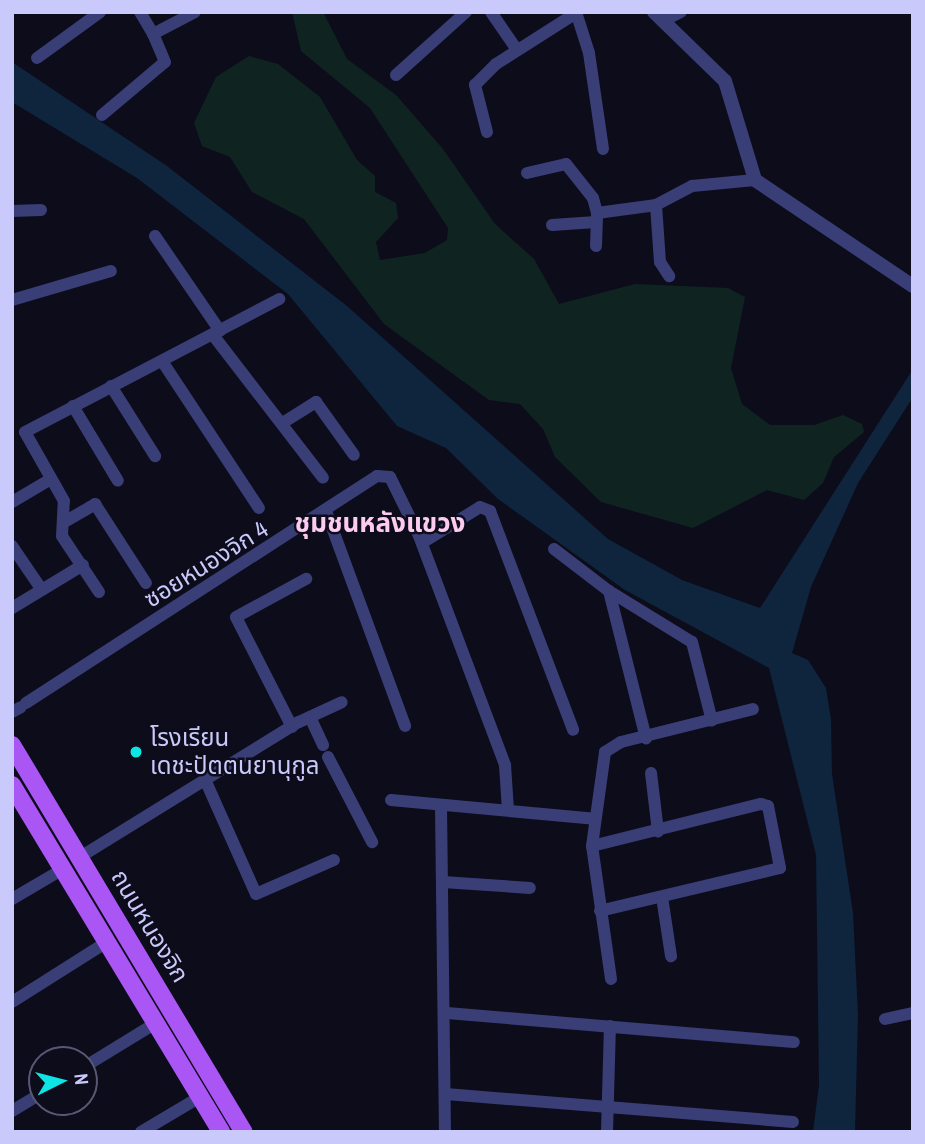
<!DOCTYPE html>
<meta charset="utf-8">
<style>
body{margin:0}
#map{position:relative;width:925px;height:1144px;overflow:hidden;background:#0d0c1b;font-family:"Archivo Narrow","Noto Sans Thai",sans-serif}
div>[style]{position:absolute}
.green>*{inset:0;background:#0f2421}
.water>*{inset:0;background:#0e253d}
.minor>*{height:12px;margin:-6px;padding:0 6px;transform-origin:6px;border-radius:6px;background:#393e77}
.tertiary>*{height:14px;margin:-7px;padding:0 7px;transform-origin:7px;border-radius:7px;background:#393e77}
.primary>*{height:18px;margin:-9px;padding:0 9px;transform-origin:9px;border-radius:9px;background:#a956f5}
.dots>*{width:19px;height:19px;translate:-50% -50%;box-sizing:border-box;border:4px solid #0d0c1b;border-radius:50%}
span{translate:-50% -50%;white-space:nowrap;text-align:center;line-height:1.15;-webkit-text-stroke:5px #0d0c1b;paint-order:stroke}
.street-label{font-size:24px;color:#c9c9fc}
.poi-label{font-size:24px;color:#c9c9fc}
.left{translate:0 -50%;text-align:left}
.neighbourhood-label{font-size:26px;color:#fccbef;font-weight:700}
.frame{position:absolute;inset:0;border:14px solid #c9c9fc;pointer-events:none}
.north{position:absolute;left:28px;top:1046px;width:70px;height:70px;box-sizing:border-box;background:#0d0c1b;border:2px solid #585875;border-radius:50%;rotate:84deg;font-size:19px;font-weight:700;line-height:28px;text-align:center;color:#c9c9fc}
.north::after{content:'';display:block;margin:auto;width:24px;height:32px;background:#0de4e3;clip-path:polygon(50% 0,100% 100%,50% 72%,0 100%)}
</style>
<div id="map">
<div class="green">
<i style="clip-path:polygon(292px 12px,323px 12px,347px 59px,396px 95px,443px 149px,495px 224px,534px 259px,559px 304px,635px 284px,728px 288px,745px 297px,731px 368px,742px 404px,770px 425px,814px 425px,843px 415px,862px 424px,864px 432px,834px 457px,823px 483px,804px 500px,767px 490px,693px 528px,601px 502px,555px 457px,543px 429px,520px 404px,489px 400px,384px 324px,304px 219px,252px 192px,230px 157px,202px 146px,194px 123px,216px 77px,249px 56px,278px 64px,320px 97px,357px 160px,375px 176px,375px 192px,396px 203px,398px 218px,376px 242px,380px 260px,425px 253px,447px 240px,448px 228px,370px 108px,301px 51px)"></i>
</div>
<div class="water">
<i style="clip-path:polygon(12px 62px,167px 166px,347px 306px,608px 539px,682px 580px,760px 608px,913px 369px,913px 397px,858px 483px,811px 587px,792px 653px,808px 660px,826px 688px,831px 720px,832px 774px,853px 913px,858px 1015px,855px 1132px,813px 1132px,819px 1085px,816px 855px,769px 668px,625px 590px,498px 499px,446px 448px,397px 426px,288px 294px,137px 178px,12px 102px)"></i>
</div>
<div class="minor">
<i style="left:140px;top:12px;width:26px;rotate:59deg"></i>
<i style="left:491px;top:12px;width:46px;rotate:55.6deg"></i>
<i style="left:576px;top:12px;width:43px;rotate:72.4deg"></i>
<i style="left:589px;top:53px;width:97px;rotate:81.7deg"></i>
<i style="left:663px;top:21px;width:20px;rotate:-27deg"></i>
<i style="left:37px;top:58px;width:78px;rotate:-36.1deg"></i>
<i style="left:396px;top:75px;width:94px;rotate:-42deg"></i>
<i style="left:102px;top:115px;width:82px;rotate:-40.1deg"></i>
<i style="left:165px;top:62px;width:30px;rotate:-113deg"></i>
<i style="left:153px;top:34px;width:47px;rotate:-27.6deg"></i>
<i style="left:487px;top:132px;width:49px;rotate:-104.3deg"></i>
<i style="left:475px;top:85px;width:30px;rotate:-45deg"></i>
<i style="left:496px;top:64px;width:91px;rotate:-32.5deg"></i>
<i style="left:527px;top:173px;width:40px;rotate:-13deg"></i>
<i style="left:566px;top:164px;width:43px;rotate:51.5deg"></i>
<i style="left:593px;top:198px;width:16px;rotate:75deg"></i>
<i style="left:656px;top:205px;width:57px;rotate:86deg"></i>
<i style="left:660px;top:262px;width:17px;rotate:57deg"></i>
<i style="left:12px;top:211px;width:29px;rotate:-2deg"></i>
<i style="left:552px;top:225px;width:44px;rotate:-3.9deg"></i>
<i style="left:155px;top:236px;width:115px;rotate:55.6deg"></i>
<i style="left:596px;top:246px;width:33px;rotate:-88deg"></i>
<i style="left:597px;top:213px;width:60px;rotate:-7.7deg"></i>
<i style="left:656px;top:205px;width:41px;rotate:-27.8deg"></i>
<i style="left:692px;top:186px;width:63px;rotate:-5.4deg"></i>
<i style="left:12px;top:300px;width:103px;rotate:-16.3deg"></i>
<i style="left:213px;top:335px;width:180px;rotate:52.4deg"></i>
<i style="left:162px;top:361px;width:176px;rotate:56.6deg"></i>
<i style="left:111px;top:386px;width:83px;rotate:57.8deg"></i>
<i style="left:73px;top:406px;width:87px;rotate:59deg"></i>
<i style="left:284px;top:422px;width:38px;rotate:-32deg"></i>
<i style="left:316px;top:402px;width:65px;rotate:54.4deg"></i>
<i style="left:12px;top:502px;width:45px;rotate:-30.5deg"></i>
<i style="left:326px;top:511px;width:229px;rotate:69.8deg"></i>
<i style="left:66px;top:521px;width:34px;rotate:-30deg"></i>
<i style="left:95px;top:504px;width:94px;rotate:57.2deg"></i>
<i style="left:422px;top:543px;width:68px;rotate:-31.8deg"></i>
<i style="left:480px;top:507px;width:11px;rotate:22deg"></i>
<i style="left:490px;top:511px;width:234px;rotate:69.2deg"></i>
<i style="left:12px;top:546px;width:53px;rotate:55.7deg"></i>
<i style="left:554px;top:549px;width:69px;rotate:37.4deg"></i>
<i style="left:609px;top:591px;width:97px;rotate:31.6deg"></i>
<i style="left:692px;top:642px;width:81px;rotate:75.8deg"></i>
<i style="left:609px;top:591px;width:152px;rotate:75.9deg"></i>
<i style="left:99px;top:592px;width:67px;rotate:-123.5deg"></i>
<i style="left:62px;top:536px;width:35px;rotate:-87deg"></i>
<i style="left:64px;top:501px;width:79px;rotate:-119.5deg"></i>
<i style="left:25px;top:432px;width:287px;rotate:-27.6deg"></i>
<i style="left:12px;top:608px;width:83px;rotate:-31.2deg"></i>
<i style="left:26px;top:703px;width:418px;rotate:-32.9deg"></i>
<i style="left:377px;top:476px;width:13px;rotate:4deg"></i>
<i style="left:390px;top:477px;width:66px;rotate:63.8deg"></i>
<i style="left:419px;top:536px;width:245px;rotate:69.4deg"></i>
<i style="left:505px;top:765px;width:45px;rotate:86.2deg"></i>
<i style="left:12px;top:712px;width:10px;rotate:-29deg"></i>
<i style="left:310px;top:717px;width:31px;rotate:65deg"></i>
<i style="left:292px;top:727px;width:123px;rotate:-117deg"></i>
<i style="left:236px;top:617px;width:80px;rotate:-28.5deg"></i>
<i style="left:328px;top:757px;width:96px;rotate:62.6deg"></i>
<i style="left:651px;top:773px;width:59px;rotate:83.2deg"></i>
<i style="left:207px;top:784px;width:120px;rotate:66deg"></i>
<i style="left:256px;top:894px;width:85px;rotate:-23.6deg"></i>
<i style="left:391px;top:800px;width:204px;rotate:5.3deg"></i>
<i style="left:441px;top:807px;width:325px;rotate:89.3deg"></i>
<i style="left:592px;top:846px;width:174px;rotate:-14deg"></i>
<i style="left:761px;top:804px;width:7px;rotate:16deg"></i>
<i style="left:768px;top:806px;width:63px;rotate:79deg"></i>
<i style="left:780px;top:868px;width:185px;rotate:166.6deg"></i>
<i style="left:80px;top:857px;width:257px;rotate:-31.7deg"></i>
<i style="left:299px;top:722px;width:47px;rotate:-24.9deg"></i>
<i style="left:443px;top:882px;width:87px;rotate:3.9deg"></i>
<i style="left:662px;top:897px;width:60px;rotate:81.3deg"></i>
<i style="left:12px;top:899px;width:59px;rotate:-30.5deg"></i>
<i style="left:611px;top:979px;width:134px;rotate:-98.1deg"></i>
<i style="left:592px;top:846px;width:95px;rotate:-82.1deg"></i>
<i style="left:605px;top:752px;width:19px;rotate:-32deg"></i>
<i style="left:621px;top:742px;width:136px;rotate:-14deg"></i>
<i style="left:12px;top:1002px;width:112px;rotate:-32.3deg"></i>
<i style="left:447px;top:1013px;width:348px;rotate:4.8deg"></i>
<i style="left:885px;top:1019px;width:29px;rotate:-12deg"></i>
<i style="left:84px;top:1067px;width:84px;rotate:-31.4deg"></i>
<i style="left:446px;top:1094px;width:348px;rotate:4.6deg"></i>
<i style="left:12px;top:1111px;width:35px;rotate:-31deg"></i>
<i style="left:141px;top:1132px;width:69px;rotate:-30.7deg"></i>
<i style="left:607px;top:1132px;width:106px;rotate:-88.4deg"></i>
</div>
<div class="tertiary">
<i style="left:654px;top:12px;width:99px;rotate:44.2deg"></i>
<i style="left:725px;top:81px;width:103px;rotate:73.1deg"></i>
<i style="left:755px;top:180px;width:190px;rotate:33.9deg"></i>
</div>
<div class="primary">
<i style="left:12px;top:745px;width:451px;rotate:59.1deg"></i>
<i style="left:12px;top:785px;width:405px;rotate:58.9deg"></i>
</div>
<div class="dots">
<i style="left:136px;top:752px;background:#0de4e3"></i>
</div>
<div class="street-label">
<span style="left:206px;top:564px;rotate:-32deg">ซอยหนองจิก 4</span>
<span style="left:150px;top:926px;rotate:59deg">ถนนหนองจิก</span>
</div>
<div class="poi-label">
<span class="left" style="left:150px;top:752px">โรงเรียน<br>เดชะปัตตนยานุกูล</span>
</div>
<div class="neighbourhood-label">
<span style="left:380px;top:523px">ชุมชนหลังแขวง</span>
</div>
<div class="frame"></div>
<div class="north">N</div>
</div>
